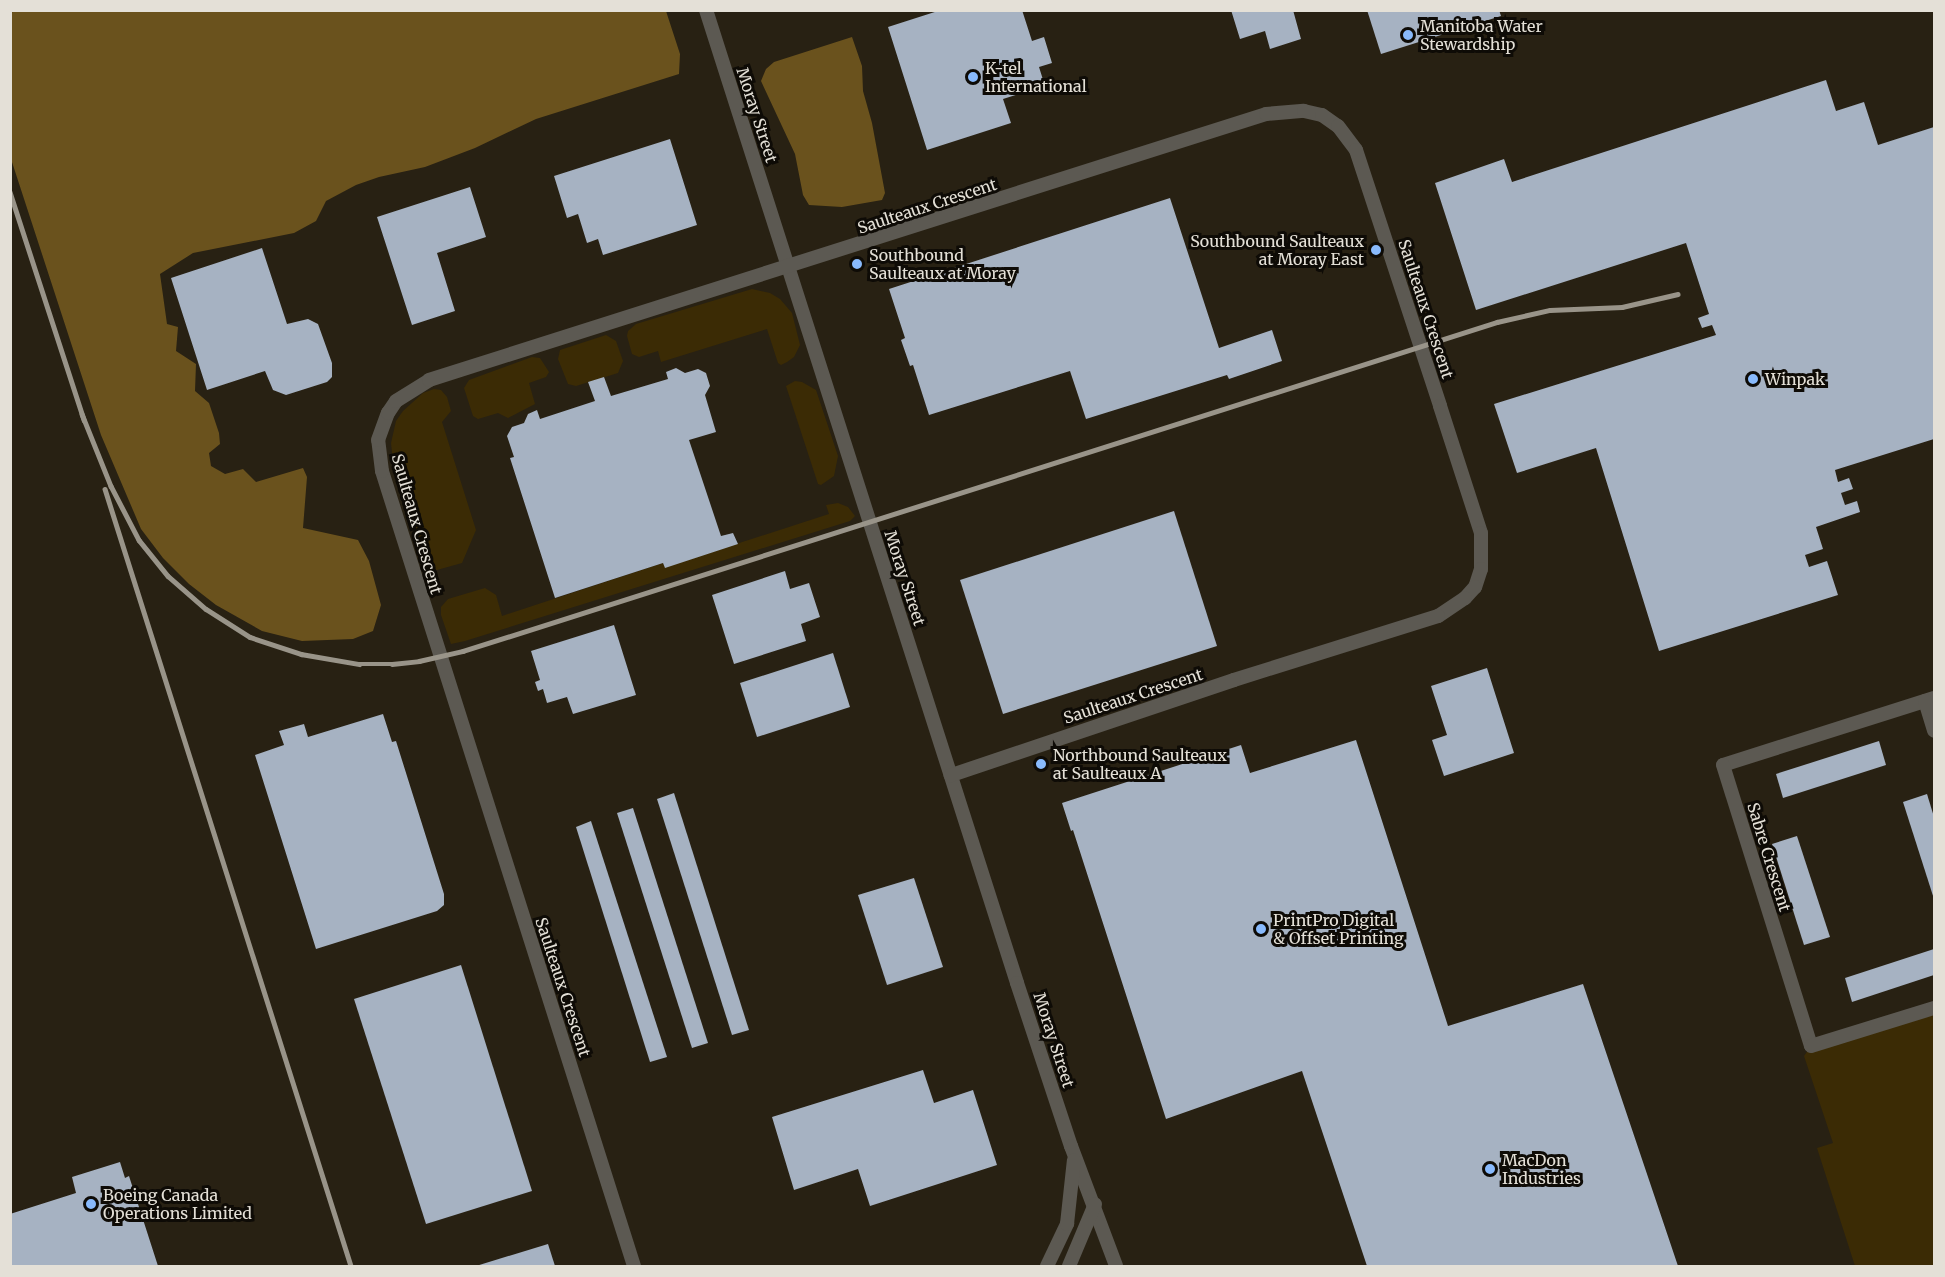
<!DOCTYPE html>
<style>
body{margin:0}
#map{position:relative;width:1945px;height:1277px;overflow:hidden;background:#282113;font-family:Merriweather,serif}
div>[style]{position:absolute}
.green>*{inset:0;background:#3b2b05}
.forest>*{inset:0;background:#6a521d}
.building>*{inset:0;background:#a6b2c2}
.street>*{height:14px;margin:-7px;padding:0 7px;transform-origin:7px;border-radius:7px;background:#5c5952}
.rail>*{height:4.5px;margin:-2.25px;padding:0 2.25px;transform-origin:2.25px;border-radius:2.25px;background:#999489}
.dots>*{width:16px;height:16px;translate:-50% -50%;box-sizing:border-box;border:3px solid #0e0b06;border-radius:50%}
span{translate:-50% -50%;white-space:nowrap;text-align:center;line-height:1.15;-webkit-text-stroke:6px #0e0b06;paint-order:stroke}
.poi-label{font-size:16px;color:#e4e0d7}
.left{translate:0 -50%;text-align:left}
.right{translate:-100% -50%;text-align:right}
.street-label{font-size:16px;color:#e4e0d7}
.frame{position:absolute;inset:0;border:12px solid #e4e0d7;pointer-events:none}
</style>
<div id="map">
<div class="green">
<i style="clip-path:polygon(752px 289px,770px 293px,780px 299px,792px 313px,800px 345px,794px 357px,787px 362px,781px 365px,778px 363px,767px 329px,661px 362px,658px 351px,639px 357px,632px 354px,627px 336px,628px 331px,636px 324px)"></i>
<i style="clip-path:polygon(606px 335px,616px 341px,623px 361px,618px 373px,576px 386px,568px 384px,558px 359px,560px 350px)"></i>
<i style="clip-path:polygon(532px 357px,540px 358px,549px 372px,546px 377px,529px 383px,535px 404px,508px 418px,498px 413px,478px 419px,473px 416px,464px 388px,469px 380px)"></i>
<i style="clip-path:polygon(795px 381px,802px 382px,816px 390px,838px 456px,834px 476px,821px 485px,818px 484px,786px 386px)"></i>
<i style="clip-path:polygon(434px 389px,441px 390px,447px 397px,451px 411px,442px 422px,476px 530px,462px 563px,437px 570px,424px 563px,393px 462px,391px 443px,396px 421px,403px 411px,423px 393px)"></i>
<i style="clip-path:polygon(838px 503px,848px 507px,855px 516px,850px 521px,465px 641px,451px 644px,441px 615px,441px 607px,448px 599px,485px 588px,496px 595px,502px 616px,663px 563px,665px 567px,829px 514px,826px 505px)"></i>
<i style="clip-path:polygon(1934px 1008px,1934px 1266px,1855px 1266px,1817px 1148px,1833px 1143px,1804px 1056px,1811px 1046px)"></i>
</div>
<div class="forest">
<i style="clip-path:polygon(15px 10px,666px 11px,680px 54px,679px 74px,536px 119px,475px 148px,425px 167px,379px 177px,356px 185px,326px 201px,316px 221px,294px 233px,193px 253px,160px 274px,167px 324px,178px 327px,176px 351px,196px 364px,195px 391px,209px 403px,219px 433px,220px 444px,209px 453px,211px 466px,225px 474px,243px 469px,256px 482px,303px 468px,307px 477px,303px 528px,358px 540px,369px 561px,381px 605px,373px 631px,353px 639px,302px 641px,262px 631px,216px 605px,189px 584px,163px 558px,141px 529px,101px 435px,11px 159px,10px 14px)"></i>
<i style="clip-path:polygon(852px 37px,862px 66px,863px 91px,872px 123px,885px 193px,882px 200px,842px 207px,809px 205px,803px 195px,795px 154px,761px 81px,766px 69px,774px 62px)"></i>
</div>
<div class="building">
<i style="clip-path:polygon(941px 10px,1022px 10px,1032px 41px,1044px 37px,1052px 63px,1039px 67px,1045px 86px,1003px 99px,1011px 123px,927px 150px,888px 27px)"></i>
<i style="clip-path:polygon(1231px 10px,1293px 10px,1301px 39px,1270px 49px,1265px 31px,1240px 39px)"></i>
<i style="clip-path:polygon(1367px 10px,1499px 10px,1501px 16px,1381px 54px)"></i>
<i style="clip-path:polygon(1826px 80px,1836px 111px,1864px 102px,1878px 145px,1934px 127px,1934px 439px,1835px 470px,1838px 482px,1849px 478px,1853px 489px,1841px 493px,1845px 505px,1857px 501px,1860px 512px,1816px 527px,1823px 549px,1805px 555px,1809px 567px,1827px 561px,1838px 595px,1659px 651px,1596px 448px,1517px 473px,1494px 404px,1716px 335px,1712px 325px,1702px 328px,1698px 318px,1709px 314px,1686px 243px,1476px 310px,1435px 183px,1504px 159px,1512px 182px)"></i>
<i style="clip-path:polygon(670px 139px,697px 225px,603px 255px,598px 239px,587px 243px,578px 214px,567px 218px,554px 176px)"></i>
<i style="clip-path:polygon(470px 187px,486px 237px,437px 253px,455px 311px,412px 325px,377px 217px)"></i>
<i style="clip-path:polygon(1170px 198px,1219px 348px,1272px 330px,1282px 361px,1229px 379px,1227px 375px,1086px 419px,1070px 371px,929px 415px,913px 365px,910px 366px,901px 340px,905px 338px,889px 289px)"></i>
<i style="clip-path:polygon(262px 248px,287px 324px,308px 319px,318px 324px,332px 363px,332px 377px,327px 382px,286px 395px,273px 390px,265px 371px,207px 390px,171px 278px)"></i>
<i style="clip-path:polygon(676px 368px,685px 373px,698px 369px,706px 373px,710px 386px,705px 395px,716px 432px,689px 440px,721px 536px,733px 533px,738px 544px,665px 568px,663px 563px,555px 598px,510px 458px,514px 457px,507px 436px,512px 427px,524px 423px,528px 414px,537px 410px,540px 419px,595px 401px,588px 382px,604px 377px,611px 396px,668px 379px,666px 372px)"></i>
<i style="clip-path:polygon(1174px 511px,1217px 646px,1003px 714px,960px 580px)"></i>
<i style="clip-path:polygon(785px 571px,790px 589px,809px 583px,820px 617px,801px 624px,806px 641px,734px 664px,712px 595px)"></i>
<i style="clip-path:polygon(614px 625px,636px 695px,573px 714px,567px 697px,547px 703px,543px 689px,538px 691px,535px 682px,540px 680px,531px 651px)"></i>
<i style="clip-path:polygon(833px 653px,850px 707px,757px 737px,740px 683px)"></i>
<i style="clip-path:polygon(1487px 668px,1514px 753px,1444px 776px,1432px 740px,1447px 735px,1431px 686px)"></i>
<i style="clip-path:polygon(383px 714px,392px 742px,396px 741px,444px 894px,444px 905px,437px 911px,316px 949px,255px 755px,284px 745px,279px 731px,304px 724px,308px 737px)"></i>
<i style="clip-path:polygon(1356px 740px,1448px 1026px,1583px 984px,1678px 1266px,1367px 1266px,1302px 1071px,1166px 1119px,1073px 830px,1071px 831px,1062px 803px,1241px 745px,1250px 773px)"></i>
<i style="clip-path:polygon(1879px 741px,1886px 765px,1783px 798px,1776px 774px)"></i>
<i style="clip-path:polygon(674px 793px,749px 1030px,732px 1035px,657px 799px)"></i>
<i style="clip-path:polygon(1927px 794px,1934px 817px,1934px 899px,1903px 802px)"></i>
<i style="clip-path:polygon(633px 808px,708px 1043px,692px 1048px,617px 813px)"></i>
<i style="clip-path:polygon(591px 821px,667px 1057px,650px 1062px,576px 827px)"></i>
<i style="clip-path:polygon(1797px 836px,1830px 937px,1804px 945px,1772px 844px)"></i>
<i style="clip-path:polygon(914px 878px,943px 967px,887px 985px,858px 895px)"></i>
<i style="clip-path:polygon(1934px 949px,1934px 975px,1852px 1002px,1845px 978px)"></i>
<i style="clip-path:polygon(461px 965px,532px 1191px,426px 1224px,354px 999px)"></i>
<i style="clip-path:polygon(923px 1070px,934px 1103px,973px 1090px,997px 1165px,870px 1206px,858px 1169px,794px 1190px,772px 1117px)"></i>
<i style="clip-path:polygon(120px 1162px,125px 1178px,129px 1176px,158px 1266px,10px 1266px,10px 1214px,76px 1193px,72px 1177px)"></i>
<i style="clip-path:polygon(548px 1244px,555px 1266px,476px 1266px)"></i>
</div>
<div class="street">
<i style="left:706px;top:10px;width:1021px;rotate:72.27deg"></i>
<i style="left:1017px;top:983px;width:172px;rotate:71.7deg"></i>
<i style="left:1071px;top:1146px;width:128px;rotate:69.4deg"></i>
<i style="left:1934px;top:698px;width:221px;rotate:162.4deg"></i>
<i style="left:1723px;top:765px;width:294px;rotate:72.6deg"></i>
<i style="left:1811px;top:1046px;width:129px;rotate:-17.2deg"></i>
<i style="left:1925px;top:701px;width:31px;rotate:73deg"></i>
<i style="left:634px;top:1266px;width:834px;rotate:-107.59deg"></i>
<i style="left:382px;top:471px;width:31px;rotate:-97deg"></i>
<i style="left:378px;top:440px;width:29px;rotate:-70deg"></i>
<i style="left:388px;top:413px;width:14px;rotate:-56deg"></i>
<i style="left:396px;top:401px;width:39px;rotate:-32deg"></i>
<i style="left:429px;top:380px;width:878px;rotate:-17.63deg"></i>
<i style="left:1266px;top:114px;width:38px;rotate:-5deg"></i>
<i style="left:1304px;top:111px;width:18px;rotate:13deg"></i>
<i style="left:1322px;top:115px;width:19px;rotate:35deg"></i>
<i style="left:1338px;top:126px;width:30px;rotate:53deg"></i>
<i style="left:1356px;top:150px;width:269px;rotate:71.8deg"></i>
<i style="left:1440px;top:406px;width:133px;rotate:72.1deg"></i>
<i style="left:1481px;top:533px;width:36px;rotate:90deg"></i>
<i style="left:1481px;top:569px;width:19px;rotate:108deg"></i>
<i style="left:1475px;top:587px;width:15px;rotate:132deg"></i>
<i style="left:1465px;top:598px;width:32px;rotate:146deg"></i>
<i style="left:1438px;top:616px;width:214px;rotate:162.6deg"></i>
<i style="left:1234px;top:680px;width:299px;rotate:161.4deg"></i>
<i style="left:1047px;top:1266px;width:47px;rotate:-64.5deg"></i>
<i style="left:1067px;top:1224px;width:64px;rotate:-83.8deg"></i>
<i style="left:1069px;top:1266px;width:67px;rotate:-67.2deg"></i>
</div>
<div class="rail">
<i style="left:10px;top:192px;width:240px;rotate:72deg"></i>
<i style="left:82px;top:414px;width:78px;rotate:68.1deg"></i>
<i style="left:111px;top:486px;width:61px;rotate:62.6deg"></i>
<i style="left:139px;top:540px;width:46px;rotate:51.1deg"></i>
<i style="left:168px;top:576px;width:50px;rotate:41deg"></i>
<i style="left:206px;top:609px;width:52px;rotate:32.5deg"></i>
<i style="left:250px;top:637px;width:54px;rotate:18.4deg"></i>
<i style="left:301px;top:654px;width:59px;rotate:9.8deg"></i>
<i style="left:359px;top:664px;width:33px"></i>
<i style="left:392px;top:664px;width:27px;rotate:-6deg"></i>
<i style="left:419px;top:661px;width:45px;rotate:-12.8deg"></i>
<i style="left:463px;top:651px;width:1085px;rotate:-17.65deg"></i>
<i style="left:1497px;top:322px;width:54px;rotate:-12.8deg"></i>
<i style="left:1550px;top:310px;width:72px;rotate:-2.4deg"></i>
<i style="left:1622px;top:307px;width:57px;rotate:-13.1deg"></i>
<i style="left:105px;top:489px;width:815px;rotate:72.43deg"></i>
</div>
<div class="dots">
<i style="left:1408px;top:35px;background:#89bafc"></i>
<i style="left:973px;top:77px;background:#89bafc"></i>
<i style="left:1376px;top:250px;background:#89bafc"></i>
<i style="left:857px;top:264px;background:#89bafc"></i>
<i style="left:1753px;top:379px;background:#89bafc"></i>
<i style="left:1041px;top:764px;background:#89bafc"></i>
<i style="left:1261px;top:929px;background:#89bafc"></i>
<i style="left:1490px;top:1169px;background:#89bafc"></i>
<i style="left:91px;top:1204px;background:#89bafc"></i>
</div>
<div class="poi-label">
<span class="left" style="left:1420px;top:35px">Manitoba Water<br>Stewardship</span>
<span class="left" style="left:985px;top:77px">K-tel<br>International</span>
<span class="right" style="left:1364px;top:250px">Southbound Saulteaux<br>at Moray East</span>
<span class="left" style="left:869px;top:264px">Southbound<br>Saulteaux at Moray</span>
<span class="left" style="left:1765px;top:379px">Winpak</span>
<span class="left" style="left:1053px;top:764px">Northbound Saulteaux<br>at Saulteaux A</span>
<span class="left" style="left:1273px;top:929px">PrintPro Digital<br>&amp; Offset Printing</span>
<span class="left" style="left:1502px;top:1169px">MacDon<br>Industries</span>
<span class="left" style="left:103px;top:1204px">Boeing Canada<br>Operations Limited</span>
</div>
<div class="street-label">
<span style="left:757px;top:115px;rotate:72deg">Moray Street</span>
<span style="left:927px;top:206px;rotate:-18deg">Saulteaux Crescent</span>
<span style="left:1426px;top:309px;rotate:72deg">Saulteaux Crescent</span>
<span style="left:417px;top:524px;rotate:74deg">Saulteaux Crescent</span>
<span style="left:905px;top:578px;rotate:72deg">Moray Street</span>
<span style="left:1133px;top:696px;rotate:-18deg">Saulteaux Crescent</span>
<span style="left:1769px;top:857px;rotate:73deg">Sabre Crescent</span>
<span style="left:563px;top:987px;rotate:72deg">Saulteaux Crescent</span>
<span style="left:1054px;top:1040px;rotate:72deg">Moray Street</span>
</div>
<div class="frame"></div>
</div>
